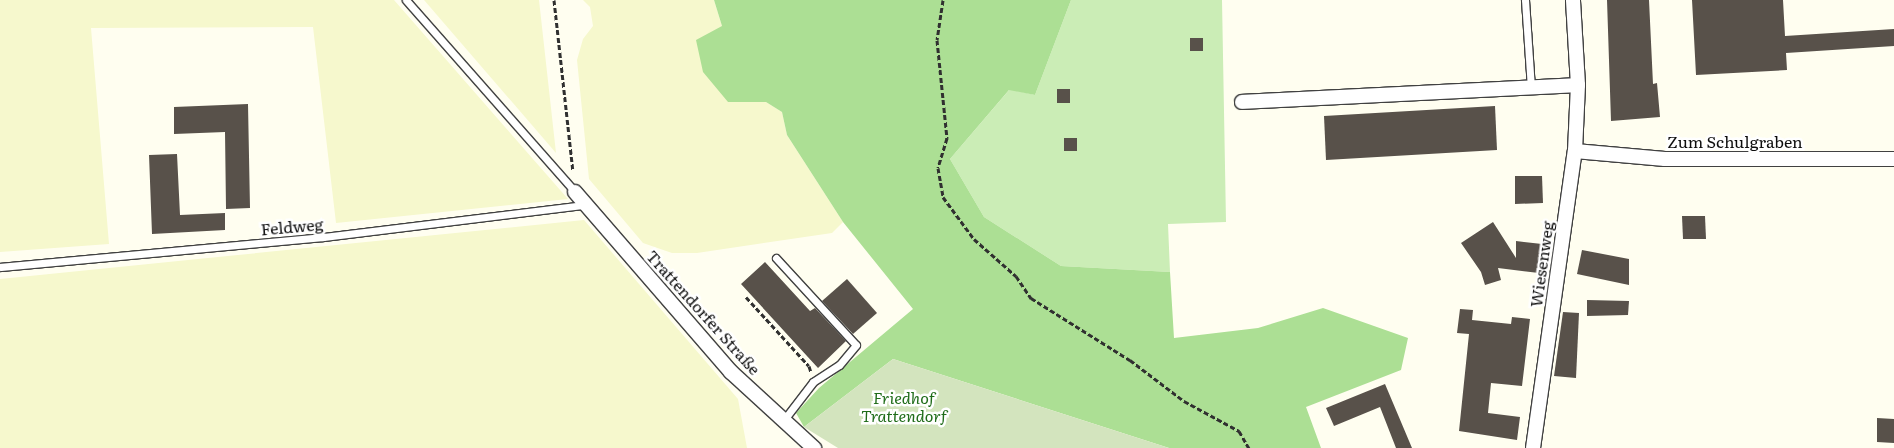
<!DOCTYPE html>
<meta charset="utf-8">
<style>
body{margin:0}
#map{position:relative;width:1894px;height:448px;overflow:hidden;background:#fffef0;font-family:Literata,serif}
div>[style]{position:absolute}
.farmland>*{inset:0;background:#f6f8cd}
.green>*{inset:0;background:#cbedb6}
.forest>*{inset:0;background:#acdf94}
.cemetery>*{inset:0;background:#d3e4be}
.building>*{inset:0;background:#58514a}
.path>*{height:3px;margin-top:-1.5px;transform-origin:0;background:repeating-linear-gradient(90deg,#303030 0 5px,transparent 0 7.5px)}
.roads{filter:drop-shadow(1px 0 #414141) drop-shadow(-1px 0 #414141) drop-shadow(0 1px #414141) drop-shadow(0 -1px #414141)}
.lane>*{height:7px;margin:-3.5px;padding:0 3.5px;transform-origin:3.5px;border-radius:3.5px;background:#fff}
.street>*{height:14px;margin:-7px;padding:0 7px;transform-origin:7px;border-radius:7px;background:#fff}
span{translate:-50% -50%;white-space:nowrap;text-align:center;line-height:1.15;-webkit-text-stroke:5px #fff;paint-order:stroke}
.street-label{font-size:16px;color:#0e0e0e}
.park-label{font-size:16px;color:#1f6c19;font-style:italic}
</style>
<div id="map">
<div class="farmland">
<i style="clip-path:polygon(0 0,394px 0,568px 199px,336px 223px,313px 27px,91px 28px,109px 244px,0 252px)"></i>
<i style="clip-path:polygon(424px 0,539px 0,556px 153px)"></i>
<i style="clip-path:polygon(583px 0,714px 0,722px 26px,728px 102px,766px 102px,782px 112px,787px 135px,843px 222px,832px 233px,697px 253px,672px 253px,643px 243px,589px 179px,577px 60px,583px 39px,593px 26px,590px 7px)"></i>
<i style="clip-path:polygon(584px 220px,738px 399px,747px 448px,0 448px,0 279px)"></i>
</div>
<div class="green">
<i style="clip-path:polygon(1071px 0,1222px 0,1226px 222px,1168px 224px,1170px 272px,1061px 266px,984px 217px,950px 159px,1010px 89px,1035px 95px)"></i>
</div>
<div class="forest">
<i style="clip-path:polygon(714px 0,1071px 0,1035px 95px,1009px 90px,950px 159px,984px 217px,1061px 266px,1170px 272px,1174px 338px,1258px 328px,1323px 308px,1408px 338px,1401px 370px,1306px 407px,1321px 448px,1169px 448px,893px 359px,804px 427px,796px 413px,819px 388px,913px 309px,843px 222px,787px 135px,782px 112px,766px 102px,728px 102px,703px 72px,696px 40px,722px 26px)"></i>
</div>
<div class="cemetery">
<i style="clip-path:polygon(893px 359px,1169px 448px,838px 448px,804px 427px)"></i>
</div>
<div class="building">
<i style="clip-path:polygon(1607px 0,1649px 0,1653px 84px,1657px 83px,1660px 117px,1611px 121px)"></i>
<i style="clip-path:polygon(1692px 0,1783px 0,1785px 36px,1894px 29px,1894px 46px,1786px 53px,1787px 70px,1696px 75px)"></i>
<i style="clip-path:polygon(1190px 38px,1203px 38px,1203px 51px,1190px 51px)"></i>
<i style="clip-path:polygon(1057px 89px,1070px 89px,1070px 103px,1057px 103px)"></i>
<i style="clip-path:polygon(248px 104px,250px 208px,226px 209px,225px 132px,174px 134px,174px 107px)"></i>
<i style="clip-path:polygon(1495px 106px,1497px 150px,1326px 160px,1324px 116px)"></i>
<i style="clip-path:polygon(1064px 138px,1077px 138px,1077px 151px,1064px 151px)"></i>
<i style="clip-path:polygon(177px 154px,180px 215px,225px 213px,225px 230px,152px 234px,149px 155px)"></i>
<i style="clip-path:polygon(1515px 176px,1542px 176px,1543px 203px,1515px 204px)"></i>
<i style="clip-path:polygon(1682px 216px,1705px 216px,1706px 239px,1683px 239px)"></i>
<i style="clip-path:polygon(1493px 222px,1516px 258px,1516px 241px,1542px 244px,1539px 273px,1498px 268px,1501px 280px,1485px 285px,1481px 272px,1461px 243px)"></i>
<i style="clip-path:polygon(1582px 250px,1629px 259px,1629px 285px,1577px 274px)"></i>
<i style="clip-path:polygon(765px 262px,810px 311px,815px 308px,846px 341px,818px 368px,741px 284px)"></i>
<i style="clip-path:polygon(847px 279px,877px 313px,853px 334px,822px 301px)"></i>
<i style="clip-path:polygon(1587px 300px,1629px 301px,1628px 315px,1587px 316px)"></i>
<i style="clip-path:polygon(1460px 309px,1473px 310px,1472px 320px,1511px 324px,1512px 317px,1530px 319px,1522px 386px,1491px 383px,1488px 413px,1520px 417px,1517px 440px,1459px 431px,1469px 334px,1457px 333px)"></i>
<i style="clip-path:polygon(1563px 312px,1579px 313px,1576px 378px,1554px 376px)"></i>
<i style="clip-path:polygon(1385px 384px,1412px 448px,1396px 448px,1380px 407px,1334px 426px,1326px 408px)"></i>
<i style="clip-path:polygon(1877px 418px,1894px 419px,1894px 443px,1877px 442px)"></i>
</div>
<div class="path">
<i style="left:554px;top:0;width:172px;rotate:83.7deg"></i>
<i style="left:943px;top:0;width:40px;rotate:98.5deg"></i>
<i style="left:937px;top:40px;width:99px;rotate:84.2deg"></i>
<i style="left:947px;top:138px;width:31px;rotate:107deg"></i>
<i style="left:938px;top:168px;width:29px;rotate:80deg"></i>
<i style="left:943px;top:197px;width:52px;rotate:53.6deg"></i>
<i style="left:974px;top:239px;width:56px;rotate:41.4deg"></i>
<i style="left:1016px;top:276px;width:27px;rotate:56deg"></i>
<i style="left:1031px;top:298px;width:117px;rotate:32.1deg"></i>
<i style="left:1130px;top:360px;width:68px;rotate:37.2deg"></i>
<i style="left:1184px;top:401px;width:63px;rotate:28.6deg"></i>
<i style="left:1239px;top:431px;width:20px;rotate:60deg"></i>
<i style="left:746px;top:297px;width:93px;rotate:47.6deg"></i>
<i style="left:809px;top:366px;width:6px;rotate:72deg"></i>
</div>
<div class="roads">
<div class="lane">
<i style="left:406px;top:0;width:256px;rotate:48.6deg"></i>
<i style="left:1525px;top:0;width:87px;rotate:86.1deg"></i>
<i style="left:776px;top:258px;width:118px;rotate:47.4deg"></i>
<i style="left:856px;top:345px;width:26px;rotate:130deg"></i>
<i style="left:839px;top:365px;width:31px;rotate:147deg"></i>
<i style="left:813px;top:382px;width:49px;rotate:127.6deg"></i>
<i style="left:0;top:267px;width:324px;rotate:-5.3deg"></i>
<i style="left:323px;top:237px;width:264px;rotate:-7deg"></i>
</div>
<div class="street">
<i style="left:1242px;top:102px;width:336px;rotate:-2.9deg"></i>
<i style="left:1575px;top:151px;width:90px;rotate:5.1deg"></i>
<i style="left:1665px;top:159px;width:229px"></i>
<i style="left:575px;top:192px;width:238px;rotate:49.1deg"></i>
<i style="left:731px;top:372px;width:113px;rotate:42.5deg"></i>
<i style="left:1533px;top:448px;width:300px;rotate:-82deg"></i>
<i style="left:1575px;top:151px;width:66px;rotate:-87.4deg"></i>
<i style="left:1578px;top:85px;width:85px;rotate:-93.4deg"></i>
</div>
</div>
<div class="street-label">
<span style="left:1735px;top:141px">Zum Schulgraben</span>
<span style="left:292px;top:226px;rotate:-5deg">Feldweg</span>
<span style="left:1541px;top:264px;rotate:-82deg">Wiesenweg</span>
<span style="left:704px;top:312px;rotate:48deg">Trattendorfer Straße</span>
</div>
<div class="park-label">
<span style="left:904px;top:406px">Friedhof<br>Trattendorf</span>
</div>
</div>
